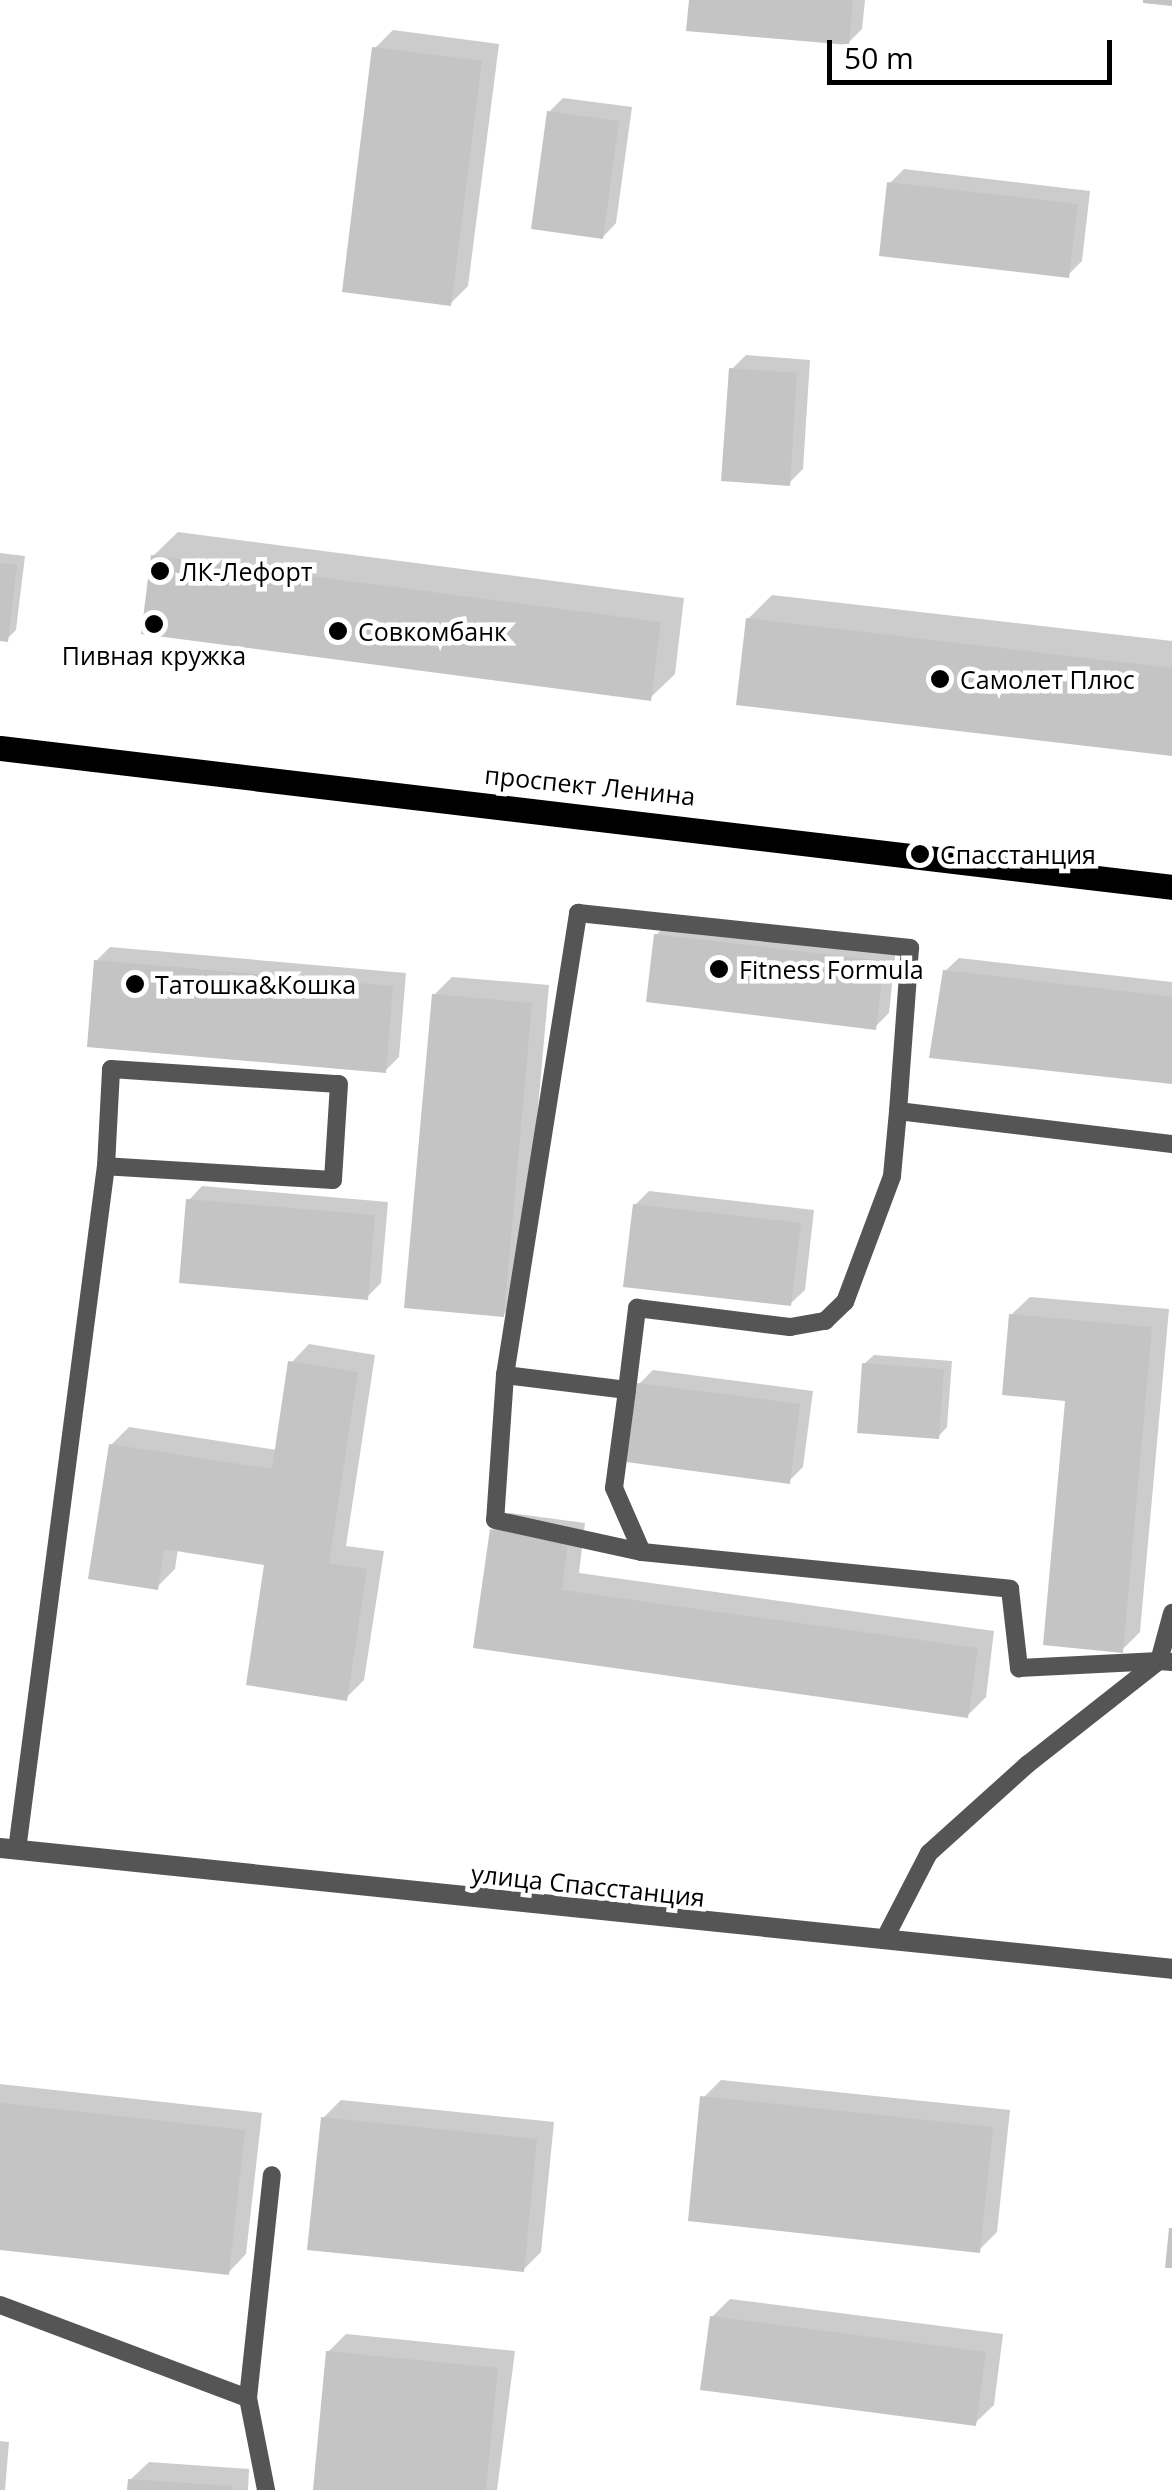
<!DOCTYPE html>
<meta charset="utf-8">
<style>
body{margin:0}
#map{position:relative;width:1172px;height:2490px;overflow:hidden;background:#fff;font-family:"Open Sans",sans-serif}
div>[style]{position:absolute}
.shadow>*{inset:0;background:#0003}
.building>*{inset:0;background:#c4c4c4}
.service>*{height:18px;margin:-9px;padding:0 9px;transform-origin:9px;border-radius:9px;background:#555}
.minor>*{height:20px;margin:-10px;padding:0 10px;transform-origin:10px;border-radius:10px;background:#555}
.primary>*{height:25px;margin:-12.5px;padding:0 12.5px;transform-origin:12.5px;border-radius:12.5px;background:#000}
.dots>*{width:28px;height:28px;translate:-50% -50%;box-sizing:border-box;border:5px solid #fff;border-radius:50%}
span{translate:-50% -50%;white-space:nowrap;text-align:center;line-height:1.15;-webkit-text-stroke:9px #fff;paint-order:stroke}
.poi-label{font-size:25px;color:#000}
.left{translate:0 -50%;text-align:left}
.street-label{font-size:25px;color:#000}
.scale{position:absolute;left:827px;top:40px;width:285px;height:45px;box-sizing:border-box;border:5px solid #000;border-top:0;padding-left:12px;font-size:30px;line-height:35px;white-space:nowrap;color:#000;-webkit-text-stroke:8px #fff;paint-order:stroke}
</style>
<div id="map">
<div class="shadow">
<i style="clip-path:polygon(691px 0,865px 0,862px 29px,848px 43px)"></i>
<i style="clip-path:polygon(393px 30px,499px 44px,468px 286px,450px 304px,375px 48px)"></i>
<i style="clip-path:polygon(563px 98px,632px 107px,616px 223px,603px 237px,549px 112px)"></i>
<i style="clip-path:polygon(904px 169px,1090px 191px,1082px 261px,1068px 275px,890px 183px)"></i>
<i style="clip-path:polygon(746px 355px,810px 360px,803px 469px,789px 483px,732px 369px)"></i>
<i style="clip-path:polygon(178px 532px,684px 598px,675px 674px,650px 698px,153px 556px)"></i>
<i style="clip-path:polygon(0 553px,25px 556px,16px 630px,7px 639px,0 638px)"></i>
<i style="clip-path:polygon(772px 595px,1172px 641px,1172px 754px,748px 619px)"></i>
<i style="clip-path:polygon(670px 921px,896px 948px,889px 1013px,875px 1027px,656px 935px)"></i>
<i style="clip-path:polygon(110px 947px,406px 973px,399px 1057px,385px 1071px,96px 961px)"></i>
<i style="clip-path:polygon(959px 958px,1172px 982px,1172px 1082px,945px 971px)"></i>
<i style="clip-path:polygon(452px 977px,549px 985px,521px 1297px,503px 1315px,434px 995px)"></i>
<i style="clip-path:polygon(202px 1186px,388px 1202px,381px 1283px,367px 1297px,189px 1200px)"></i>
<i style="clip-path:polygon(649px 1191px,814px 1210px,805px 1290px,791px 1303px,635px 1205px)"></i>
<i style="clip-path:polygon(1030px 1297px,1169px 1309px,1140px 1632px,1122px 1650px,1067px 1398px,1011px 1315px)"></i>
<i style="clip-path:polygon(309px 1344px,375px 1355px,346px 1546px,384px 1551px,364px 1680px,346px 1698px,267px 1563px,178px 1549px,175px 1569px,157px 1587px,111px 1445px,129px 1427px,277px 1450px,291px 1363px)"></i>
<i style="clip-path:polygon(874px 1355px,952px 1361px,947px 1427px,938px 1437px,864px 1364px)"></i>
<i style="clip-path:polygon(653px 1370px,813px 1391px,803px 1467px,789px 1481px,639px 1384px)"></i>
<i style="clip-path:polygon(510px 1513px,585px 1523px,579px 1573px,994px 1631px,986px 1697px,968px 1715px,476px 1646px,492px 1531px)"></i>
<i style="clip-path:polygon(721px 2080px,1010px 2110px,997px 2232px,979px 2250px,703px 2098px)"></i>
<i style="clip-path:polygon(0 2084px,262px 2113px,246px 2254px,228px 2273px,0 2248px)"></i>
<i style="clip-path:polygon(341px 2100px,554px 2122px,541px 2252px,523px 2270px,323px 2118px)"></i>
<i style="clip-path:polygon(730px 2299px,1003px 2334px,994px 2405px,975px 2423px,712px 2317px)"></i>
<i style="clip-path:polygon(346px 2334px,515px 2351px,497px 2490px,315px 2490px,328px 2352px)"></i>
<i style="clip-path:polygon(0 2441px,9px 2442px,5px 2490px,0 2490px)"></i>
<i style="clip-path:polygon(149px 2462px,249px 2469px,248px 2490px,130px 2490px,130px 2480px)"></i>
</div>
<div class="building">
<i style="clip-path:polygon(689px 0,853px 0,849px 45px,686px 31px)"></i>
<i style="clip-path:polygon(1143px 0,1172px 0,1172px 6px,1143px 3px)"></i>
<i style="clip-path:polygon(372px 47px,482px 61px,451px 306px,342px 292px)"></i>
<i style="clip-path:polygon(547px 111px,619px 121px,603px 239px,531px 229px)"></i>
<i style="clip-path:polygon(887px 182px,1078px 204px,1069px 278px,879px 256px)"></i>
<i style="clip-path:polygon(729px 368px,797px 373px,790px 486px,721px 481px)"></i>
<i style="clip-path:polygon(151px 555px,661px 622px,651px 701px,141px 634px)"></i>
<i style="clip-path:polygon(0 563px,17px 565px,8px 642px,0 641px)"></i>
<i style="clip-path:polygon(746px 618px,1172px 668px,1172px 756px,736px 705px)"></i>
<i style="clip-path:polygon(654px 934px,884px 961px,876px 1030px,646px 1002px)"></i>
<i style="clip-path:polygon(94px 960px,393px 986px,386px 1073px,87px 1047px)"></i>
<i style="clip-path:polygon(943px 970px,1172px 997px,1172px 1084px,929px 1058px)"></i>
<i style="clip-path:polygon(432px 994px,532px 1003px,504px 1317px,404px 1308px)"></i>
<i style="clip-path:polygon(186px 1199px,375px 1215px,368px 1300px,179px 1283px)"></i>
<i style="clip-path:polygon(633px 1204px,801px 1223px,791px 1306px,623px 1287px)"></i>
<i style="clip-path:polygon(1009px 1314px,1152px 1327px,1123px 1653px,1043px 1645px,1065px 1401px,1002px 1395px)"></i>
<i style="clip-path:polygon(288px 1361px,358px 1372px,329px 1563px,367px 1569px,347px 1701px,246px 1685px,264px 1565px,164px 1549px,158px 1590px,88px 1579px,109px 1444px,272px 1469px)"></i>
<i style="clip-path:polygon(862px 1363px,944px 1369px,939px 1439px,857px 1433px)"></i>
<i style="clip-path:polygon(637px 1383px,800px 1404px,790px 1484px,626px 1462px)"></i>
<i style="clip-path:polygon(490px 1529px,568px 1541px,562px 1590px,978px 1648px,968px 1718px,473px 1648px)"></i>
<i style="clip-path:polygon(700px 2096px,993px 2127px,980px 2253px,688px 2221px)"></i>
<i style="clip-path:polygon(0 2103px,245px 2130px,229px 2275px,0 2250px)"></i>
<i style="clip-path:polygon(321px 2117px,537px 2139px,524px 2272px,307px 2250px)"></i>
<i style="clip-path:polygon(1169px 2228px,1172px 2228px,1172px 2268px,1165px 2268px)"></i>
<i style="clip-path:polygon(710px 2316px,986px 2352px,976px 2426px,700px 2390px)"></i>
<i style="clip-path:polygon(326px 2351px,498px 2368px,486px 2490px,313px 2490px)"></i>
<i style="clip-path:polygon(128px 2479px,232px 2486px,232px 2490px,127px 2490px)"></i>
</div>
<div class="service">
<i style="left:505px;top:1375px;width:468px;rotate:-81deg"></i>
<i style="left:578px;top:913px;width:334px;rotate:6deg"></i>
<i style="left:910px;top:948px;width:163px;rotate:94.2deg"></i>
<i style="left:627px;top:1390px;width:83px;rotate:-83deg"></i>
<i style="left:637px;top:1308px;width:154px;rotate:7.1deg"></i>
<i style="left:790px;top:1327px;width:36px;rotate:-10deg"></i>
<i style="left:825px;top:1321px;width:28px;rotate:-44deg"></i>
<i style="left:845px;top:1302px;width:134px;rotate:-69.5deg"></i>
<i style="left:892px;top:1176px;width:65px;rotate:-84.7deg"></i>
<i style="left:898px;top:1111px;width:276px;rotate:6.9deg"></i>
<i style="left:642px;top:1552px;width:70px;rotate:-113.6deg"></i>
<i style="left:614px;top:1488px;width:99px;rotate:-82.4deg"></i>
<i style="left:627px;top:1390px;width:123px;rotate:-173deg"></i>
<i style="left:505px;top:1375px;width:145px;rotate:93.9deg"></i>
<i style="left:495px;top:1520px;width:150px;rotate:12.3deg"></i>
<i style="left:642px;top:1552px;width:370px;rotate:5.7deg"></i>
<i style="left:1010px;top:1589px;width:80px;rotate:83.5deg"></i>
<i style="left:1019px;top:1668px;width:140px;rotate:-2.9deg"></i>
<i style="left:1159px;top:1661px;width:50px;rotate:-74.8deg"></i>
<i style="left:17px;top:1850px;width:690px;rotate:-82.59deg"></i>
<i style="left:106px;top:1166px;width:97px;rotate:-87deg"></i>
<i style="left:111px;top:1069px;width:228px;rotate:3.8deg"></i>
<i style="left:339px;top:1084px;width:96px;rotate:93.6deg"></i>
<i style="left:333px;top:1180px;width:227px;rotate:-176.5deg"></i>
<i style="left:884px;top:1940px;width:98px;rotate:-62.7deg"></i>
<i style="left:929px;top:1853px;width:133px;rotate:-42deg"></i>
<i style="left:1028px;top:1764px;width:167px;rotate:-38.2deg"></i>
<i style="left:1159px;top:1661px;width:13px;rotate:4deg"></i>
<i style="left:0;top:2305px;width:265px;rotate:20.6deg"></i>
<i style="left:248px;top:2398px;width:224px;rotate:-83.9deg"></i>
<i style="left:248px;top:2398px;width:94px;rotate:78.9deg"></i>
</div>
<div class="minor">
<i style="left:0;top:1848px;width:1178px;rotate:5.89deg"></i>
</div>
<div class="primary">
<i style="left:0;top:748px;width:1180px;rotate:6.76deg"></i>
</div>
<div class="dots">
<i style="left:160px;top:571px;background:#000"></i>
<i style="left:154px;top:624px;background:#000"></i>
<i style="left:338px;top:631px;background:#000"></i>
<i style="left:940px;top:679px;background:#000"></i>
<i style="left:920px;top:854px;background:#000"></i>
<i style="left:719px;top:969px;background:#000"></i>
<i style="left:135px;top:984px;background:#000"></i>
</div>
<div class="poi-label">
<span class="left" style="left:180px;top:571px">ЛК-Лефорт</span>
<span class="left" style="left:358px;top:631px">Совкомбанк</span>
<span style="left:154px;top:655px">Пивная кружка</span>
<span class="left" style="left:960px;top:679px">Самолет Плюс</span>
<span class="left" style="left:940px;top:854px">Спасстанция</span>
<span class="left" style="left:739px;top:969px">Fitness Formula</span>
<span class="left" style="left:155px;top:984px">Татошка&amp;Кошка</span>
</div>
<div class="street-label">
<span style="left:590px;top:785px;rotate:6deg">проспект Ленина</span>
<span style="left:588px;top:1885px;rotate:6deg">улица Спасстанция</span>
</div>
<div class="scale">50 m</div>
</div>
